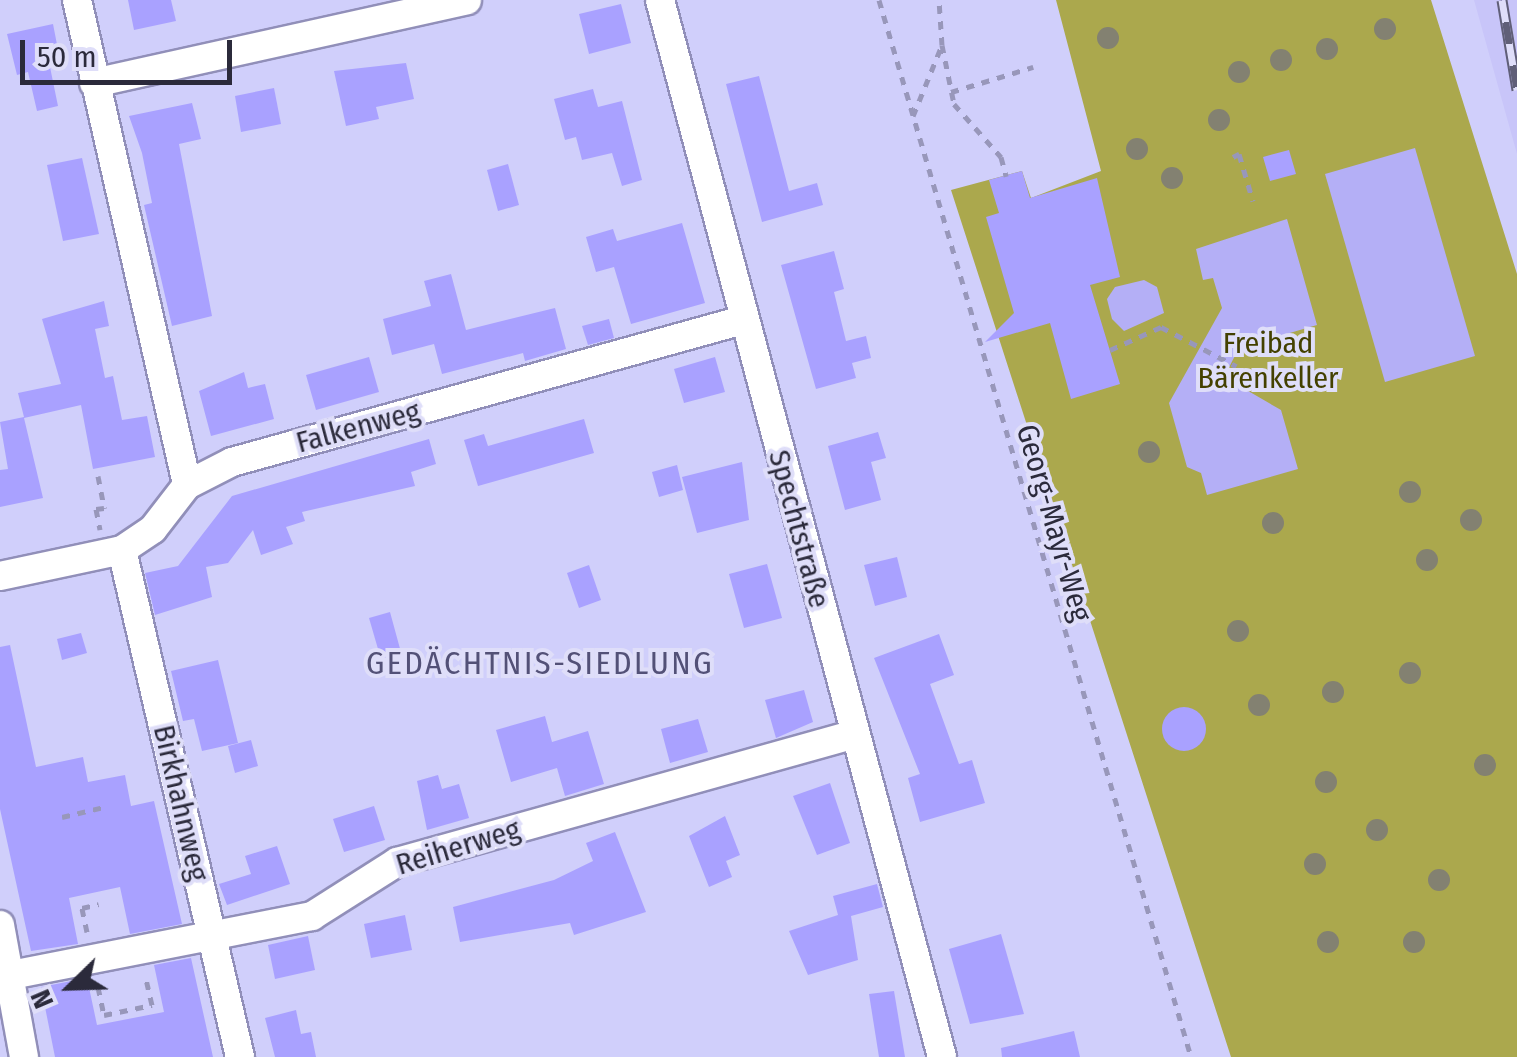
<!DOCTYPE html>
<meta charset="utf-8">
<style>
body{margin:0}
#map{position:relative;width:1517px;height:1057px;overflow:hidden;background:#d0cffb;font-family:"Fira Sans Condensed",sans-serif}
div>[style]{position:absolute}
.built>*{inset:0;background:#c8c5f9}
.green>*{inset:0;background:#aba84d}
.water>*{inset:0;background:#b4aff6}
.building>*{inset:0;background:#a9a1ff}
.round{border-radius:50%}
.path>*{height:5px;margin-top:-2.5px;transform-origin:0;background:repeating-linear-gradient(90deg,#9897ba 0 8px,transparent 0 16px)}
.roads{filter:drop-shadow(2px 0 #918fb9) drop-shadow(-2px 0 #918fb9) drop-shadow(0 2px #918fb9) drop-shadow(0 -2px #918fb9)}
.minor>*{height:28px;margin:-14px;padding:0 14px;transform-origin:14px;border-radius:14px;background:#fff}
.rail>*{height:11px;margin-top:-5.5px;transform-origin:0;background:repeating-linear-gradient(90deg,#dfdef9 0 22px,#605f78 0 44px);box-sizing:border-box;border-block:2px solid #605f78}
.trees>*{width:22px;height:22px;margin:-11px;border-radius:50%;background:#838171}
span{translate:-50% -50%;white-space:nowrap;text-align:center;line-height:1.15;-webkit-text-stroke:8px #dfdef9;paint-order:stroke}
.park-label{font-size:30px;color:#444100}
.street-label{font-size:30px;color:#2b2a3b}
.neighbourhood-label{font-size:32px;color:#535177;letter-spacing:2.5px}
.north{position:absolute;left:20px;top:937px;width:100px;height:100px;-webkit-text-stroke:8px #dfdef9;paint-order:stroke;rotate:247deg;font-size:28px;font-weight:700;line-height:40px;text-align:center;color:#2b2a3b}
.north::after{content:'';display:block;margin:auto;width:35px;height:45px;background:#2b2a3b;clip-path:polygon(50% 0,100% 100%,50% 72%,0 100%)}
.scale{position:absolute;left:20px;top:40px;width:212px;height:45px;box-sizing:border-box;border:5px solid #2b2a3b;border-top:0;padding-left:12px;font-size:30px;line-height:35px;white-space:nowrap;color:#2b2a3b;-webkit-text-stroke:8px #dfdef9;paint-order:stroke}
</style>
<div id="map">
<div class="built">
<i style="clip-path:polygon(1474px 0,1517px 0,1517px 154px)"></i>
</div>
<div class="green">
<i style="clip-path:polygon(1056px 0,1431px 0,1517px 274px,1517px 1057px,1231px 1057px,951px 190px,1022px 171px,1031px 198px,1101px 171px)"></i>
</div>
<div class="water">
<i style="clip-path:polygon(1415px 148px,1475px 356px,1385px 382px,1325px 174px)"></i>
<i style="clip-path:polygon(1287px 219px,1317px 325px,1239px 348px,1224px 377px,1281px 410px,1298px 469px,1207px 495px,1201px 473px,1187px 467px,1169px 403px,1222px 308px,1213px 278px,1203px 280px,1196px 249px)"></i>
<i style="clip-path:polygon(1144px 280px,1157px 287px,1164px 313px,1124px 331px,1112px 319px,1107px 299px,1115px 287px)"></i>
</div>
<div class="building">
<i style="clip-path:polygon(128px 0,171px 0,176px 21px,134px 30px)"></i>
<i style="clip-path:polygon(621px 4px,631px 43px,589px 54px,579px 14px)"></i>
<i style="clip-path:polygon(53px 24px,61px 65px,50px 67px,58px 106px,37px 111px,28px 72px,17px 75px,7px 34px)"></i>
<i style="clip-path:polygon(406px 63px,414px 99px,376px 107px,379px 119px,346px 126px,334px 71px)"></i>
<i style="clip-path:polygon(759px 76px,789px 191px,817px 183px,823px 205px,762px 222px,726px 84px)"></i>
<i style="clip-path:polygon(274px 88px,281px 124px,241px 132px,235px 96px)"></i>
<i style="clip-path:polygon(593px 89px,598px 107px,622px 101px,642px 180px,622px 186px,612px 153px,582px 160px,576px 137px,565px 140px,554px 99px)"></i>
<i style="clip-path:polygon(192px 103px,201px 139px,179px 144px,212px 316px,172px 326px,144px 205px,152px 203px,142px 153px,129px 116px)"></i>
<i style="clip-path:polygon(1289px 150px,1296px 174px,1270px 181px,1263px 157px)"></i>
<i style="clip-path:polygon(82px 158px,99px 234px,63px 241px,47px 165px)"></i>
<i style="clip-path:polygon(508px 164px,519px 205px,498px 211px,487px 170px)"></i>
<i style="clip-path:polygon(1022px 171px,1030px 198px,1097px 178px,1120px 277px,1090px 285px,1120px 384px,1071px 399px,1050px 323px,985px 342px,1014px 313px,986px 217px,999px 213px,989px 180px)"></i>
<i style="clip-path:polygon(682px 223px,705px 303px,631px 324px,614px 267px,596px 272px,586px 237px,613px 229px,617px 241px)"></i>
<i style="clip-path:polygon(834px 251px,844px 289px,834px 292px,846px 341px,866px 336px,871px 358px,852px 363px,856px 378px,816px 389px,781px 265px)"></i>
<i style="clip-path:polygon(451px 274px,466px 330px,555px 308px,566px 349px,525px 361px,523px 353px,442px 374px,434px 344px,392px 355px,383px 319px,431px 306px,424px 281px)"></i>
<i style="clip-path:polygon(104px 301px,109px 326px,95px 329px,105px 378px,113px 376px,122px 420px,147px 416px,155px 457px,93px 469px,81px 405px,24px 418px,43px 498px,0 507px,0 470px,8px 469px,0 422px,24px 417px,18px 393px,61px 384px,42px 319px)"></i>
<i style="clip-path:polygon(609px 319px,614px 338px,588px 345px,582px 326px)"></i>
<i style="clip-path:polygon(369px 357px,379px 392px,316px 410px,306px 375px)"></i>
<i style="clip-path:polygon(715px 357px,725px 392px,684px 403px,674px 369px)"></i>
<i style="clip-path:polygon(244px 372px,248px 388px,265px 384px,274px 419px,211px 436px,199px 391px)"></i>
<i style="clip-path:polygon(584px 419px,594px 453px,478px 486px,464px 440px,484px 434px,488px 446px)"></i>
<i style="clip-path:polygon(878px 432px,886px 458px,871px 462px,881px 500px,845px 510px,828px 446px)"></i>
<i style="clip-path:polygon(429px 439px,436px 464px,411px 472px,415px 486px,302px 512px,305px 521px,286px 527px,293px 544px,261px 555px,253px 530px,228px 563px,206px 567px,212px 597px,155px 615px,145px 573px,178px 566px,232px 496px)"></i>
<i style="clip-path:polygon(742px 462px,749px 520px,697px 533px,682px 477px)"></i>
<i style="clip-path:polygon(677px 465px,683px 490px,659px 497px,652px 472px)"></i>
<i style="clip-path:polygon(897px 557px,907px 597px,875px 606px,864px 565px)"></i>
<i style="clip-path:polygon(767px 564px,782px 618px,744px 628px,729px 574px)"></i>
<i style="clip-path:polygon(589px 565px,601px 600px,579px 608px,567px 573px)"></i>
<i style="clip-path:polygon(390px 612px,405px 667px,385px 673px,369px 618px)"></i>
<i style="clip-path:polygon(81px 633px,87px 653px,62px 660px,57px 639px)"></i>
<i style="clip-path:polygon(939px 634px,954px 675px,930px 684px,959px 764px,972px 760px,985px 803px,920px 822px,908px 778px,920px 774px,874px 658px)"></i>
<i style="clip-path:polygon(10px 645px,36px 767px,83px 757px,88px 782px,125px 775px,131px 806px,154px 801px,182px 924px,130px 934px,120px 887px,69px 898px,78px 944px,31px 951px,0 809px,0 647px)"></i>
<i style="clip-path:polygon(218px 660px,238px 743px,202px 751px,194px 719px,183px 721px,171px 671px)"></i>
<i style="clip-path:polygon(804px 690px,813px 722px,776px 738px,765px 700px)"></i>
<i class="round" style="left:1162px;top:707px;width:44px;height:44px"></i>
<i style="clip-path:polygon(545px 716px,552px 742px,588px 731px,604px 784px,565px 796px,557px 768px,511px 782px,496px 730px)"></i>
<i style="clip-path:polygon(698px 719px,708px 752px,670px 763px,661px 729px)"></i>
<i style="clip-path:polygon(251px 740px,258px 766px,235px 773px,228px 746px)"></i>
<i style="clip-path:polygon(438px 775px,442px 789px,459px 784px,469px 818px,427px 830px,417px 781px)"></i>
<i style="clip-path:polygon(830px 783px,850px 843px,817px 855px,793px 796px)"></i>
<i style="clip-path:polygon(374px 806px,385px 840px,344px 852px,333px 819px)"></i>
<i style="clip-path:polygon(725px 816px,740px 855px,726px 861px,732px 877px,709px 887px,689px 836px)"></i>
<i style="clip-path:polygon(615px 832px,646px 912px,574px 935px,570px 923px,460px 942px,453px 907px,554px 880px,593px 861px,586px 843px)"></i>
<i style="clip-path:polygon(277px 846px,290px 884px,227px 905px,219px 884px,251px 874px,245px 856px)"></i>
<i style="clip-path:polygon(877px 884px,883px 907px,851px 916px,858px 960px,808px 975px,789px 931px,838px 915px,833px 896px)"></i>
<i style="clip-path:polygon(405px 915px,412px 950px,371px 958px,364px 924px)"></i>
<i style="clip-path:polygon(1001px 934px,1024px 1014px,970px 1024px,949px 949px)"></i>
<i style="clip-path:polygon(308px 936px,315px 970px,275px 979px,268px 945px)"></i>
<i style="clip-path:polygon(191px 958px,213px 1057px,55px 1057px,41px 987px,87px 978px,97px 1025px,164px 1012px,154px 965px)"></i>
<i style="clip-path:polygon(894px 991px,905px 1057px,879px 1057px,869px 994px)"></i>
<i style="clip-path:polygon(296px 1010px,301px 1034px,311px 1032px,316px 1057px,275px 1057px,265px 1018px)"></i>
<i style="clip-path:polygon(1074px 1031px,1080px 1057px,1002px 1057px,1001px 1048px)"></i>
</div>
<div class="path">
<i style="left:879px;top:0;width:1102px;rotate:73.55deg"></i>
<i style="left:942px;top:45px;width:60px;rotate:78.5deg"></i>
<i style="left:954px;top:104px;width:71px;rotate:48.4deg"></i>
<i style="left:1001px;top:157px;width:20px;rotate:75deg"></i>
<i style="left:951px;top:92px;width:86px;rotate:-17deg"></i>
<i style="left:913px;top:116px;width:77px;rotate:-67.8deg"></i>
<i style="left:942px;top:45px;width:45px;rotate:-93.8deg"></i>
<i style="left:1233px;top:157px;width:7px;rotate:-27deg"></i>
<i style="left:1239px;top:154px;width:49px;rotate:73.4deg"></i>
<i style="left:1110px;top:350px;width:56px;rotate:-24.3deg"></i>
<i style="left:1161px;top:327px;width:85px;rotate:27.5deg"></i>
<i style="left:98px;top:476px;width:33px;rotate:79deg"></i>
<i style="left:104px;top:508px;width:8px;rotate:173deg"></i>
<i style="left:96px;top:509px;width:21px;rotate:79deg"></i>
<i style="left:62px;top:817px;width:47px;rotate:-13.4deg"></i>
<i style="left:87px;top:932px;width:25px;rotate:-102deg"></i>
<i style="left:82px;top:908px;width:17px;rotate:-13deg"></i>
<i style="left:98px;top:987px;width:29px;rotate:78deg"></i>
<i style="left:104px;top:1015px;width:49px;rotate:-11.8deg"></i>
<i style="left:152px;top:1005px;width:31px;rotate:-103deg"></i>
</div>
<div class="roads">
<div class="minor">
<i style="left:77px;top:0;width:497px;rotate:77.2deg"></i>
<i style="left:660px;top:0;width:1094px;rotate:75.06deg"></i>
<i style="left:94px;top:83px;width:382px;rotate:-12.5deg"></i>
<i style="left:122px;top:550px;width:521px;rotate:76.9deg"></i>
<i style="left:0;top:576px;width:125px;rotate:-12deg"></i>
<i style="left:122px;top:550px;width:37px;rotate:-34deg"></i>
<i style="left:153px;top:529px;width:56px;rotate:-52.3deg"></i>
<i style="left:187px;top:485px;width:51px;rotate:-27.1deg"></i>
<i style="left:232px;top:462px;width:530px;rotate:-15.53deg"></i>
<i style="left:0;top:925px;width:134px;rotate:79.7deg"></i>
<i style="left:11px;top:975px;width:307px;rotate:-11.1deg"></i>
<i style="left:312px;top:916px;width:101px;rotate:-32.4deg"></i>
<i style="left:397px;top:862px;width:473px;rotate:-15.6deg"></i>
</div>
</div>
<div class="rail">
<i style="left:1502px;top:0;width:91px;rotate:80.5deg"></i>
</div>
<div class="trees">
<i style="left:1385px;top:29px"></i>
<i style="left:1108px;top:38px"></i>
<i style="left:1327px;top:49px"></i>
<i style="left:1281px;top:60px"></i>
<i style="left:1239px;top:72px"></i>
<i style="left:1219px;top:120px"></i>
<i style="left:1137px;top:149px"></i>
<i style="left:1172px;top:178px"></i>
<i style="left:1149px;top:452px"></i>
<i style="left:1410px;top:492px"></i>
<i style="left:1471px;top:520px"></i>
<i style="left:1273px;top:523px"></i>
<i style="left:1427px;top:560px"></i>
<i style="left:1238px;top:631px"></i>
<i style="left:1410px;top:673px"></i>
<i style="left:1333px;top:692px"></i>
<i style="left:1259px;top:705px"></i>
<i style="left:1485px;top:765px"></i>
<i style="left:1326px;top:782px"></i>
<i style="left:1377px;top:830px"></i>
<i style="left:1315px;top:864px"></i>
<i style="left:1439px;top:880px"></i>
<i style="left:1328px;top:942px"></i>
<i style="left:1414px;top:942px"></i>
</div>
<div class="park-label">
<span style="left:1268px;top:360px">Freibad<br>Bärenkeller</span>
</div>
<div class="street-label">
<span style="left:358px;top:427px;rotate:-15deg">Falkenweg</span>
<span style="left:1054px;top:523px;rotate:74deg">Georg-Mayr-Weg</span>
<span style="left:799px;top:529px;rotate:75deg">Spechtstraße</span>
<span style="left:181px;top:803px;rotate:77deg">Birkhahnweg</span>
<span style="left:458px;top:847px;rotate:-17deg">Reiherweg</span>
</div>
<div class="neighbourhood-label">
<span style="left:540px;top:663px">GEDÄCHTNIS-SIEDLUNG</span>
</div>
<div class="north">N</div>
<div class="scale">50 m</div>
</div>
